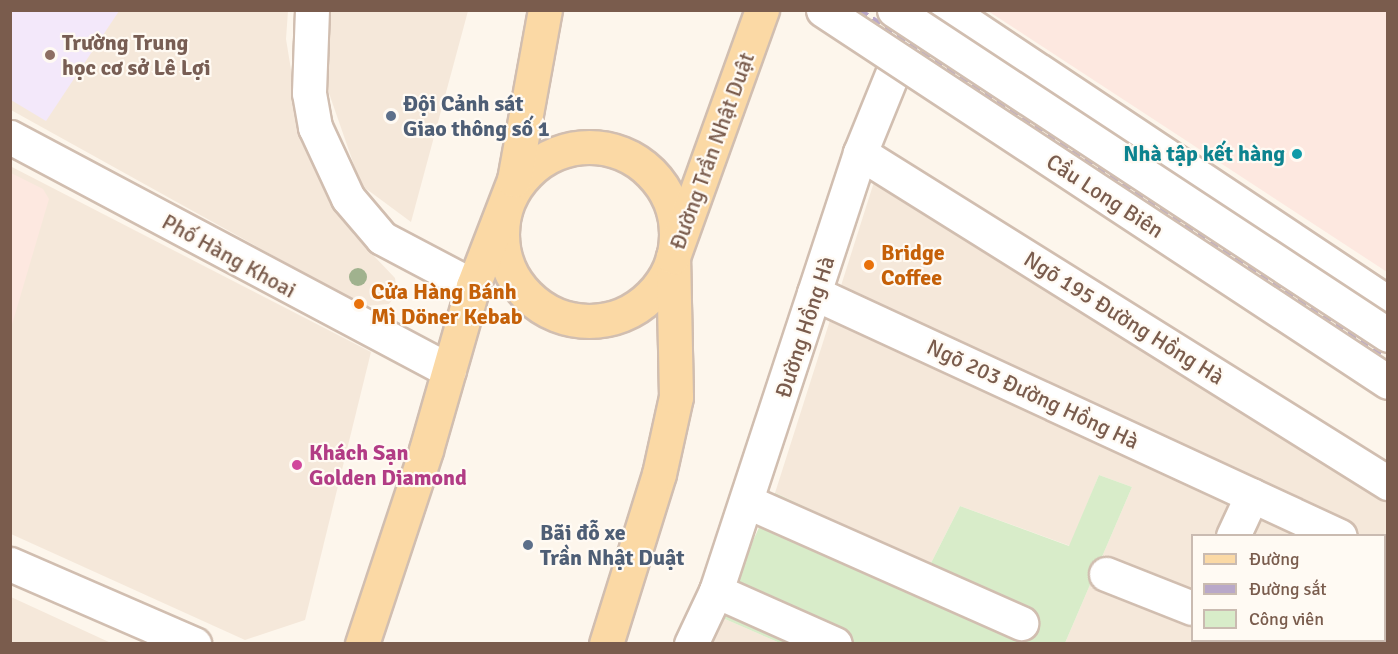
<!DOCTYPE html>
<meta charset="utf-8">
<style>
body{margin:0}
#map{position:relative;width:1398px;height:654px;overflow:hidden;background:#fdf6ec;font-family:Signika,sans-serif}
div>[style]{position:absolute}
.residential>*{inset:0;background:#f5e8da}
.commercial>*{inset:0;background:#fde8e0}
.education>*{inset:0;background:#f3e8fa}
.green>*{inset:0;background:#d8ecc9}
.roads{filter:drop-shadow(2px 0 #d1beb0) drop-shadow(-2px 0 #d1beb0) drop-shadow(0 2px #d1beb0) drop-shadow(0 -2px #d1beb0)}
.minor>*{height:33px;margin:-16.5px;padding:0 16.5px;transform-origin:16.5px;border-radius:16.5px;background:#fff}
.major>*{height:33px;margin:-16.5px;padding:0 16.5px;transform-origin:16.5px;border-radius:16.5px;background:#fbd9a5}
.major>.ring{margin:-16.5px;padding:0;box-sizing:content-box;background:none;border:33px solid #fbd9a5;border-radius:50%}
.rail>*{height:4.5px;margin-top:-2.25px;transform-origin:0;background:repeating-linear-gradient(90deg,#b9a8c9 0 9px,transparent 0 15px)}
.bridges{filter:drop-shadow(2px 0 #d1beb0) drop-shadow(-2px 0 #d1beb0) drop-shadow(0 2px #d1beb0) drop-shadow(0 -2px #d1beb0)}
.minor-bridge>*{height:33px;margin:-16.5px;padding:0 16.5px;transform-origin:16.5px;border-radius:16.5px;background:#fff}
.trees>*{width:18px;height:18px;margin:-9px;border-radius:50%;background:#a0b28e}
.dots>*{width:16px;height:16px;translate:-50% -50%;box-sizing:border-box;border:3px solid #fffaf3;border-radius:50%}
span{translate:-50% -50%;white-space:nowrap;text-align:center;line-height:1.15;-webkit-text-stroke:4.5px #fffaf3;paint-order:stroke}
.education-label{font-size:22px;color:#785e54;font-weight:700}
.left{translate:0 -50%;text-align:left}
.service-label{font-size:22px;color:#4e5e75;font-weight:700}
.street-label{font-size:22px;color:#7a5c4d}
.culture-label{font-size:22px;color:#0d838f;font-weight:700}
.right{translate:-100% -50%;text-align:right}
.food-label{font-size:22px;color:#c56008;font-weight:700}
.hotel-label{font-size:22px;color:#b23c85;font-weight:700}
.frame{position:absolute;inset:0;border:12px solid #7a5c4d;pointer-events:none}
.legend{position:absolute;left:1191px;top:534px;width:195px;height:108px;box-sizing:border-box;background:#fffaf3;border:2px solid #cabbb1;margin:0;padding:8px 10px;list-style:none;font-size:18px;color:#7a5c4d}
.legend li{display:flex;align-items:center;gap:12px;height:30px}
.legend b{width:30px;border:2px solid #cabbb1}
</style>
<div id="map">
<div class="residential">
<i style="clip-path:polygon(11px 11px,288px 11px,286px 39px,302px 137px,323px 185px,354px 235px,395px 278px,397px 293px,389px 304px,364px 306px,11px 110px)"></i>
<i style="clip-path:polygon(330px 11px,468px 11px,411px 222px,361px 185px,324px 79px)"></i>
<i style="clip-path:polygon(10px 166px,371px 352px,305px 620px,245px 640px,11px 534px)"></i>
<i style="clip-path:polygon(874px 182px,1387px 497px,1387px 626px,1384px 536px,1192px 536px,1192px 640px,1299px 643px,1065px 643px,1132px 487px,1099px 475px,1070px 546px,960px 506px,930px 565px,775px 493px)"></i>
<i style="clip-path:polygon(11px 597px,111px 643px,11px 643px)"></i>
<i style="clip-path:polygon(718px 616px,780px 643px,703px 644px)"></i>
</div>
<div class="commercial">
<i style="clip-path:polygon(988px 11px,1387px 11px,1387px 272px)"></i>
<i style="clip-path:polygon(11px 173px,43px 189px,49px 199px,11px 328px)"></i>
</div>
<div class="education">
<i style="clip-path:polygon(11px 10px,119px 11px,46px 121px,11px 100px)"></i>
</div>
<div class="green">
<i style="clip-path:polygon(1099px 475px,1132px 487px,1065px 643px,780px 643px,718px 616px,775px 493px,930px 565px,960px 506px,1069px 546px)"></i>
</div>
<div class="roads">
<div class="minor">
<i style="left:312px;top:10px;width:83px;rotate:92.1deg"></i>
<i style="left:309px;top:93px;width:35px;rotate:80deg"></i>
<i style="left:315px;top:127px;width:78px;rotate:65.1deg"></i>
<i style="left:348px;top:198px;width:52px;rotate:49.6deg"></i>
<i style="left:382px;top:238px;width:103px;rotate:27.8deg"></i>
<i style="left:948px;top:10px;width:529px;rotate:33.66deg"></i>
<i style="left:10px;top:137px;width:497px;rotate:28deg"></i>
<i style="left:860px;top:153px;width:623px;rotate:32.01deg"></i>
<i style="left:814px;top:293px;width:579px;rotate:24.8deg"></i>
<i style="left:748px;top:502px;width:299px;rotate:23.9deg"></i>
<i style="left:1233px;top:536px;width:45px;rotate:-65.1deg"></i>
<i style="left:10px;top:564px;width:201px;rotate:23.5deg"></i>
<i style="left:1106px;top:574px;width:92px;rotate:21.6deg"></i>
<i style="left:716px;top:591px;width:130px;rotate:24deg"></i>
<i style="left:1384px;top:616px;width:4px;rotate:14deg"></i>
<i style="left:1269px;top:640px;width:8px;rotate:30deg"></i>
<i style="left:691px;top:644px;width:59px;rotate:-64.7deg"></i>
<i style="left:716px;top:591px;width:461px;rotate:-71.8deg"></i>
<i style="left:860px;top:153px;width:154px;rotate:-67.9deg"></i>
</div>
<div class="major">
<i class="ring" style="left:502px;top:147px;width:141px;height:141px"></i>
<i style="left:362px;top:644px;width:204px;rotate:-71.7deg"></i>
<i style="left:426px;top:450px;width:171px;rotate:-74deg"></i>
<i style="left:473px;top:286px;width:114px;rotate:-68.9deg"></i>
<i style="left:514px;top:180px;width:173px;rotate:-79.7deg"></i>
<i style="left:606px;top:644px;width:178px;rotate:-72.7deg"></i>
<i style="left:659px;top:474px;width:79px;rotate:-77.6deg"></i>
<i style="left:676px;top:397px;width:140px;rotate:-91.2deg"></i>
<i style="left:673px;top:257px;width:263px;rotate:-70.2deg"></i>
</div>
</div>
<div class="rail">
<i style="left:860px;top:10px;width:632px;rotate:33.31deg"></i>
</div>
<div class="bridges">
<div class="minor-bridge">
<i style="left:823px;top:10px;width:676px;rotate:33.36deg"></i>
<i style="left:894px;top:10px;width:591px;rotate:33.34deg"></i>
</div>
</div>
<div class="trees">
<i style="left:358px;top:277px"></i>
</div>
<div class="dots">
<i style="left:50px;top:55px;background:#8d6e63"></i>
<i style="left:391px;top:116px;background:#5c6f8a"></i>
<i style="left:1297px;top:154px;background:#0f9aa8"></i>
<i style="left:869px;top:265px;background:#e8710a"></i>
<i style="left:359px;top:304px;background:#e8710a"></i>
<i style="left:297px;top:465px;background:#d1479c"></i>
<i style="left:528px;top:545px;background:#5c6f8a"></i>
</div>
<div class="education-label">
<span class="left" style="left:62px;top:55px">Trường Trung<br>học cơ sở Lê Lợi</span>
</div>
<div class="service-label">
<span class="left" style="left:403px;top:116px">Đội Cảnh sát<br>Giao thông số 1</span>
<span class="left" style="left:540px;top:545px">Bãi đỗ xe<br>Trần Nhật Duật</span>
</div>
<div class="street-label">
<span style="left:712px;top:151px;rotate:-70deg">Đường Trần Nhật Duật</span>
<span style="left:1105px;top:196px;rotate:33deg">Cầu Long Biên</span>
<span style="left:229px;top:256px;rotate:29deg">Phố Hàng Khoai</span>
<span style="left:1124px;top:318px;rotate:32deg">Ngõ 195 Đường Hồng Hà</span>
<span style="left:805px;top:327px;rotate:-72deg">Đường Hồng Hà</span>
<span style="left:1033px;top:394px;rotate:25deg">Ngõ 203 Đường Hồng Hà</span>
</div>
<div class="culture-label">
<span class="right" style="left:1285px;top:154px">Nhà tập kết hàng</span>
</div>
<div class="food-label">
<span class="left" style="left:881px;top:265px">Bridge<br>Coffee</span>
<span class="left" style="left:371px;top:304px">Cửa Hàng Bánh<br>Mì Döner Kebab</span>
</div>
<div class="hotel-label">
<span class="left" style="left:309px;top:465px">Khách Sạn<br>Golden Diamond</span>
</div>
<div class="frame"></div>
<ul class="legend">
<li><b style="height:8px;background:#fbd9a5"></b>Đường</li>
<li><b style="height:8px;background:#b9a8c9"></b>Đường sắt</li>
<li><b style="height:16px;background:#d8ecc9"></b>Công viên</li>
</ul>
</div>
